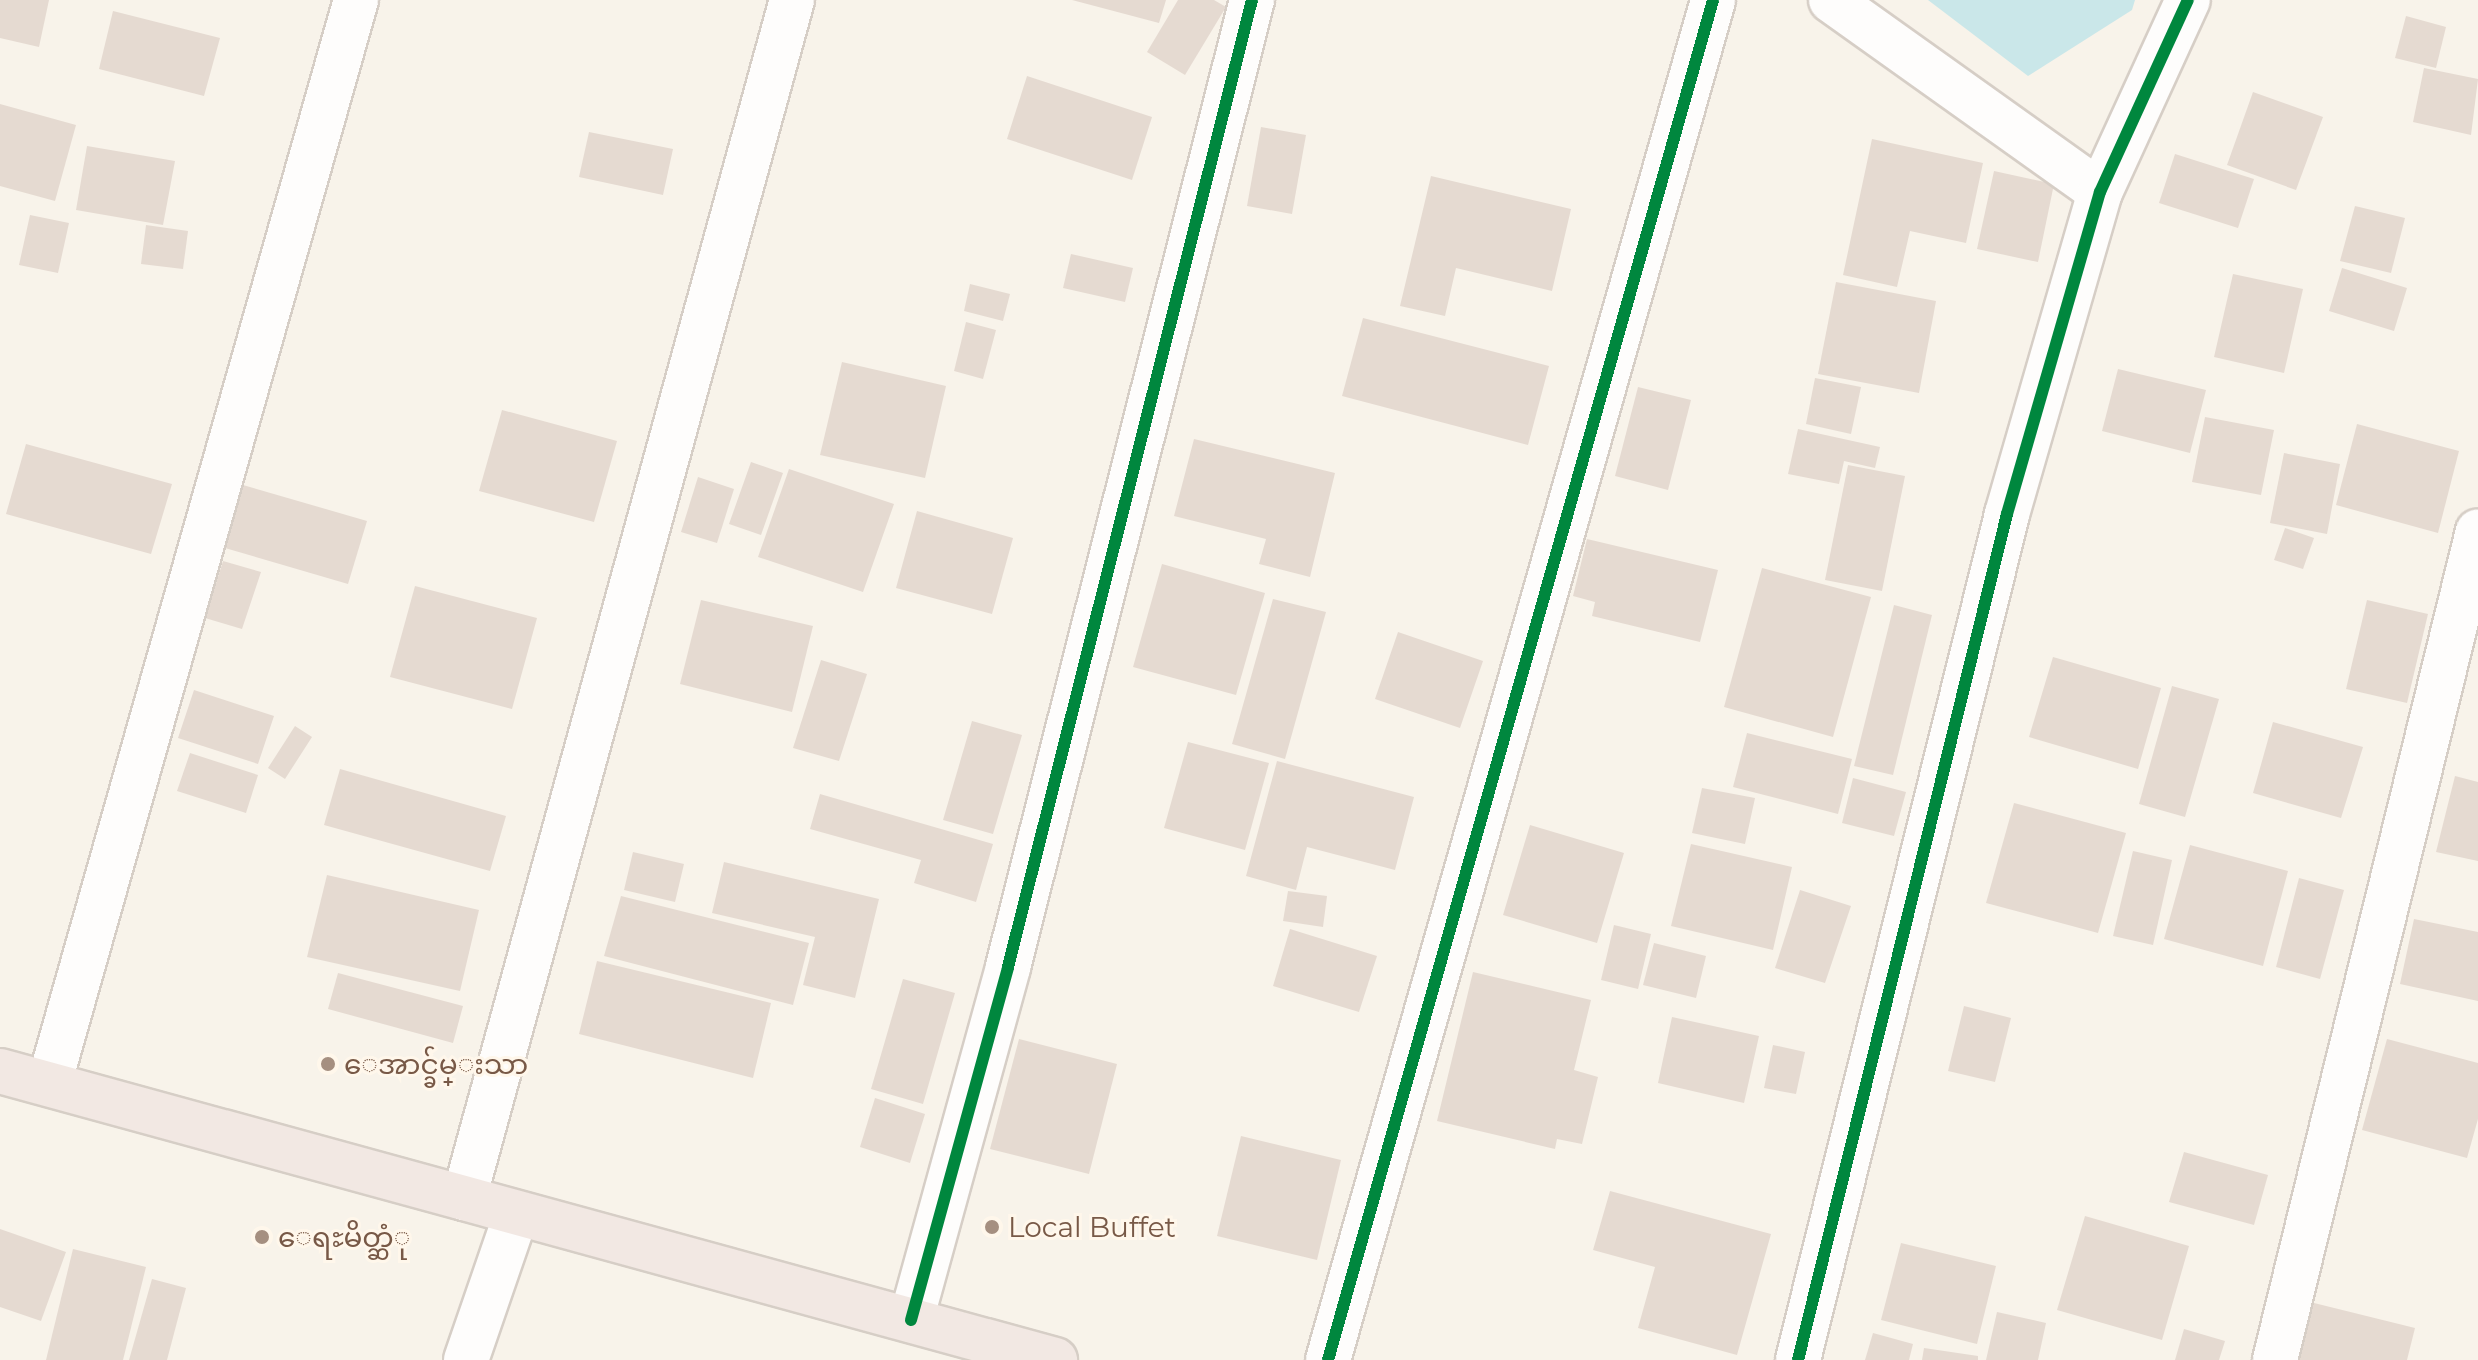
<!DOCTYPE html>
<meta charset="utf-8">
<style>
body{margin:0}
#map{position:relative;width:2478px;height:1360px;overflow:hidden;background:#f8f3ea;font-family:Montserrat,"Noto Sans Myanmar",sans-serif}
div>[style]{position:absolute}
.water>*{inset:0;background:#cae7e9}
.building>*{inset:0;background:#e5dad1}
.roads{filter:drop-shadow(2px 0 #d6cec6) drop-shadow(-2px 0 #d6cec6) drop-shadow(0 2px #d6cec6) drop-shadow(0 -2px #d6cec6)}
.street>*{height:44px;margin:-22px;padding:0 22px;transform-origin:22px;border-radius:22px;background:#fefdfc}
.highway>*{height:44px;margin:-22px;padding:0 22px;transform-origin:22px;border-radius:22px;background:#f2e8e3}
.cycleway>*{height:12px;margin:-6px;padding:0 6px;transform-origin:6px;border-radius:6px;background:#00873e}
.dots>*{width:22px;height:22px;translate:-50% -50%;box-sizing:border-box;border:4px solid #fff7eb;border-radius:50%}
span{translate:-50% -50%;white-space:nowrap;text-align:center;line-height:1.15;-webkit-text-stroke:6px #fff7eb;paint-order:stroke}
.poi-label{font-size:28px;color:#785947}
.left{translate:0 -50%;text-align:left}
</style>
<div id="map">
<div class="water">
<i style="clip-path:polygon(1928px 0,2135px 0,2132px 10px,2028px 76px)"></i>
</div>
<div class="building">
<i style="clip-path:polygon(0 0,49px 0,39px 47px,0 38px)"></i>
<i style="clip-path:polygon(1072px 0,1166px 0,1159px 23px)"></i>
<i style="clip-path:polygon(1178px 0,1214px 0,1226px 7px,1185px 75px,1147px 52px)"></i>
<i style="clip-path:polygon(113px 11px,220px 38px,204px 96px,99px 69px)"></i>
<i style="clip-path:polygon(2406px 16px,2446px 27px,2436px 68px,2395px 58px)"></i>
<i style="clip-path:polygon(2424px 68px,2478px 79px,2471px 135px,2413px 122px)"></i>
<i style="clip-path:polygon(1027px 76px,1152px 117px,1132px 180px,1007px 139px)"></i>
<i style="clip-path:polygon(2253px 92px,2323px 117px,2296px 190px,2227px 165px)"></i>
<i style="clip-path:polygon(0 104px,76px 125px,55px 201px,0 186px)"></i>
<i style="clip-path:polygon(1261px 127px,1306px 135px,1292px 214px,1247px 206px)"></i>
<i style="clip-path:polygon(589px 132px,673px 149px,663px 195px,579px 177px)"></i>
<i style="clip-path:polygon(1872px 139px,1983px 163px,1966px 243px,1910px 231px,1897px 287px,1843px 275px)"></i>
<i style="clip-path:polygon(87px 146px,175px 161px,163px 225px,76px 210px)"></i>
<i style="clip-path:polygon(2175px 154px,2254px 179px,2238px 228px,2159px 203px)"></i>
<i style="clip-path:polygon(1994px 171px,2054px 184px,2038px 262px,1977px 249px)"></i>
<i style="clip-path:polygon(1431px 176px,1571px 209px,1552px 291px,1456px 268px,1445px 316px,1400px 306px)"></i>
<i style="clip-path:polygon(2355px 206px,2405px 218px,2391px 273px,2340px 261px)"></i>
<i style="clip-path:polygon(30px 215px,69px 223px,58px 273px,19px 265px)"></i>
<i style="clip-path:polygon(146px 225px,188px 231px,183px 269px,141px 264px)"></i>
<i style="clip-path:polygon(1071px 254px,1133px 268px,1125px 302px,1063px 288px)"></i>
<i style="clip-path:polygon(2342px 268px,2407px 288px,2394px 331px,2329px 311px)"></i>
<i style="clip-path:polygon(2233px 274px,2303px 289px,2284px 373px,2214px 357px)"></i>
<i style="clip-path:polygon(1836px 282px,1936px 301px,1919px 393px,1818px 374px)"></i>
<i style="clip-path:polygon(970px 284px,1010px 294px,1003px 321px,964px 311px)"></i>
<i style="clip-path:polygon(1363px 318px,1549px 366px,1528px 445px,1342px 396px)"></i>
<i style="clip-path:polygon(966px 322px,996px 330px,983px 379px,954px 371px)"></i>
<i style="clip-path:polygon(842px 362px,946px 386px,925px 478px,820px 455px)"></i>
<i style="clip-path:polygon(2118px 369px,2206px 390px,2190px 453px,2102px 431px)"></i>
<i style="clip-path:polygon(1815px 378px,1861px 387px,1851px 434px,1806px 424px)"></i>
<i style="clip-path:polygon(1638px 387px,1691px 400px,1668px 490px,1615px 476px)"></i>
<i style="clip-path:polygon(502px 410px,617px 441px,594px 522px,479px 491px)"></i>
<i style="clip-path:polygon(2205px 417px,2274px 430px,2261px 495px,2192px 482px)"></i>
<i style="clip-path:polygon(2357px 424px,2459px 451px,2438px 533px,2336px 505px)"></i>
<i style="clip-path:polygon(1798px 429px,1880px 447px,1875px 468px,1844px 461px,1839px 484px,1788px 474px)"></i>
<i style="clip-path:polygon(1194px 439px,1335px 473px,1310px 577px,1259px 564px,1266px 539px,1174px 516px)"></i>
<i style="clip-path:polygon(26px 444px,172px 484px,151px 554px,6px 514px)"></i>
<i style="clip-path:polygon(2284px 453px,2340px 464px,2327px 534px,2270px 523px)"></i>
<i style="clip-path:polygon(751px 462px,783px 473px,761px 535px,729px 524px)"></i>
<i style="clip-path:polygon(1848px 465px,1905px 476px,1882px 591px,1825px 580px)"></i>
<i style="clip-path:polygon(789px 469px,894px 504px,863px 592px,758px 557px)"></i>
<i style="clip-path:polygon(698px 477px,734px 489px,717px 543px,681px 532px)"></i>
<i style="clip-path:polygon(243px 485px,367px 521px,348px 584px,225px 548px)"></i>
<i style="clip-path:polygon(917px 511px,1013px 538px,992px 614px,896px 588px)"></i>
<i style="clip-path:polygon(2285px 528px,2314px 538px,2303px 569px,2274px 560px)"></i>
<i style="clip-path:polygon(1587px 539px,1718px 570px,1700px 642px,1592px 616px,1595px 602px,1573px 596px)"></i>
<i style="clip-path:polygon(223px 561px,261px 572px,242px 629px,205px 618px)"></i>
<i style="clip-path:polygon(1162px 564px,1265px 593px,1236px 695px,1133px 667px)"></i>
<i style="clip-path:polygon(1762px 568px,1871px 597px,1833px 737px,1724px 707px)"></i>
<i style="clip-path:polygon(415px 586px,537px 618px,512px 709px,390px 677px)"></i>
<i style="clip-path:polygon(1273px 599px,1326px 612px,1285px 759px,1232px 744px)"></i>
<i style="clip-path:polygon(701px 600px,813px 626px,792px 712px,680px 684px)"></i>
<i style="clip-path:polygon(2367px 600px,2428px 614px,2407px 703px,2346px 689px)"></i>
<i style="clip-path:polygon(1894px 605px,1932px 615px,1893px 775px,1854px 766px)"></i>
<i style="clip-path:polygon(1398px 632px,1483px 661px,1460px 728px,1375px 699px)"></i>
<i style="clip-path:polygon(2053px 657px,2161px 688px,2138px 769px,2029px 737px)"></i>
<i style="clip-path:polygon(821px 660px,867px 674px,839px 761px,793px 748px)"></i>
<i style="clip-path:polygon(2172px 686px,2219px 699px,2185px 817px,2139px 804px)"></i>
<i style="clip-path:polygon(194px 690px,274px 716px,258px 764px,178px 738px)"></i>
<i style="clip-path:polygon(972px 721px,1022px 735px,993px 834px,943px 820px)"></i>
<i style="clip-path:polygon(2273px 722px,2363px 747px,2341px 818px,2253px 793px)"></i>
<i style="clip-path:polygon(295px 726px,312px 737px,285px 779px,268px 768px)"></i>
<i style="clip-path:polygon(1747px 733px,1852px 759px,1838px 814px,1733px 787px)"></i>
<i style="clip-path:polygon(1188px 742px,1269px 763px,1245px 850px,1164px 828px)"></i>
<i style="clip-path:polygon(190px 753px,258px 775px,246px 813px,177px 791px)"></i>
<i style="clip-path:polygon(1277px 761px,1414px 797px,1395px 870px,1307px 847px,1296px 890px,1246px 876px)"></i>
<i style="clip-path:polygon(340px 769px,506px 816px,490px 871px,324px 825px)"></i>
<i style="clip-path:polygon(2455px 776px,2478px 782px,2478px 861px,2436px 852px)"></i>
<i style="clip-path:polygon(1853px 778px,1906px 792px,1894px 836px,1842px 823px)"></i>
<i style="clip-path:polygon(1702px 788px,1755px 798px,1745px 844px,1692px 833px)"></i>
<i style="clip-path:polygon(820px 794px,993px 844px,976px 902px,914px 883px,921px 860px,810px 829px)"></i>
<i style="clip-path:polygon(2014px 803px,2126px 833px,2098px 933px,1986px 903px)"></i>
<i style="clip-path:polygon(1530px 825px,1624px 853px,1597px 943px,1503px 915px)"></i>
<i style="clip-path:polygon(1691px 844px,1792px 867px,1773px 950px,1671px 926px)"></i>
<i style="clip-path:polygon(2190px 845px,2288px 871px,2263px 966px,2164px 939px)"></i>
<i style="clip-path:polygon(2133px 851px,2172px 860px,2153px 945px,2113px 936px)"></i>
<i style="clip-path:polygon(633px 852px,684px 864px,675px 902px,624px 890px)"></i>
<i style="clip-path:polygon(724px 862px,879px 899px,855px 998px,803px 985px,815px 937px,712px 913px)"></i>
<i style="clip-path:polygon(327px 875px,479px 910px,460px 991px,307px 957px)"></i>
<i style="clip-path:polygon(2299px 878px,2344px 890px,2320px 979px,2276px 967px)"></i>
<i style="clip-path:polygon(1800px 890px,1851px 906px,1825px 983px,1775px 968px)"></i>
<i style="clip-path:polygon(1288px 891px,1327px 896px,1323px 927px,1283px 921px)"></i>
<i style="clip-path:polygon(621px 896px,809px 943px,793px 1005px,604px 956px)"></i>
<i style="clip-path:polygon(2414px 919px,2478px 932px,2478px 1001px,2400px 984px)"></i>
<i style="clip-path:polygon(1614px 925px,1651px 934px,1638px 989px,1601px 980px)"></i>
<i style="clip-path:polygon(1290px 929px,1377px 956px,1359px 1012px,1273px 986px)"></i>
<i style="clip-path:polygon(1654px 943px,1706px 956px,1696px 998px,1643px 985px)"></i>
<i style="clip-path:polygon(597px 961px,771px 1003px,753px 1078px,579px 1034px)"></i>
<i style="clip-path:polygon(1473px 972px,1591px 1000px,1574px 1070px,1598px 1077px,1582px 1144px,1557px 1139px,1555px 1149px,1437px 1121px)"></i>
<i style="clip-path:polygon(338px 973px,463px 1006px,453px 1043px,328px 1009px)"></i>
<i style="clip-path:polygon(903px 979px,955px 993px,923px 1104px,871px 1089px)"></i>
<i style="clip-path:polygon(1964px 1006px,2011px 1018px,1995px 1082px,1948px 1071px)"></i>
<i style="clip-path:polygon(1672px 1017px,1759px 1036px,1744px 1103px,1658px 1083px)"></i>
<i style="clip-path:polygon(1019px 1039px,1117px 1064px,1089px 1174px,990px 1149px)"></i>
<i style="clip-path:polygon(2387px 1039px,2478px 1063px,2478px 1119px,2467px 1158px,2362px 1130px)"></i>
<i style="clip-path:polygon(1773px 1045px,1805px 1052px,1796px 1094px,1764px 1088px)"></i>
<i style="clip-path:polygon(875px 1098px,925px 1114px,910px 1163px,860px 1147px)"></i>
<i style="clip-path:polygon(1241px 1136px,1341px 1160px,1317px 1260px,1217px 1236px)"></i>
<i style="clip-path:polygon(2184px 1152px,2268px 1175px,2254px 1225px,2169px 1202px)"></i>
<i style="clip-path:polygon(1610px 1191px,1771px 1234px,1737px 1355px,1638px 1328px,1655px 1267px,1593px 1250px)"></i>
<i style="clip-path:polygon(2085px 1216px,2189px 1246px,2162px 1340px,2057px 1310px)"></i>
<i style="clip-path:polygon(0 1229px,66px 1252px,41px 1321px,0 1307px)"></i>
<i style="clip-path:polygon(1901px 1243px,1996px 1266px,1977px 1344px,1881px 1320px)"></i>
<i style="clip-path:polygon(73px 1249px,146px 1267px,123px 1360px,46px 1360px)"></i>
<i style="clip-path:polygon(152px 1279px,186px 1288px,167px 1360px,129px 1360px)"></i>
<i style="clip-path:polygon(2310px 1302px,2415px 1328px,2407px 1360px,2296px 1360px)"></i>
<i style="clip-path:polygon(1997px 1312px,2046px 1323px,2038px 1360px,1986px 1360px)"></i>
<i style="clip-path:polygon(2184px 1329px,2225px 1341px,2219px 1360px,2175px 1360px)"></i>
<i style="clip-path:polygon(1873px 1333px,1913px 1344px,1909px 1360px,1865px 1360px)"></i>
<i style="clip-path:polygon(1924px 1348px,1978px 1356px,1978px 1360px,1922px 1360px)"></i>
</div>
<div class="roads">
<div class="street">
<i style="left:1831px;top:0;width:330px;rotate:35.5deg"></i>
<i style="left:49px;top:1084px;width:1127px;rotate:-74.19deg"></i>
<i style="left:464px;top:1198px;width:1242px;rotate:-74.69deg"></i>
<i style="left:911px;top:1320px;width:366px;rotate:-74.6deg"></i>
<i style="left:1008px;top:967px;width:997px;rotate:-75.84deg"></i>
<i style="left:466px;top:1360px;width:153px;rotate:-71deg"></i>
<i style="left:1328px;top:1360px;width:1413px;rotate:-74.19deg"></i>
<i style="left:1798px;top:1360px;width:871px;rotate:-76.12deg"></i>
<i style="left:2007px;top:514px;width:335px;rotate:-73.9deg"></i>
<i style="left:2100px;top:192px;width:211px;rotate:-65.4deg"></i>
<i style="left:2275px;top:1360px;width:853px;rotate:-76.24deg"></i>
</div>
<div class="highway">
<i style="left:0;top:1071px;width:1094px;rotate:15.32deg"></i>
</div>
</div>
<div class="cycleway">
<i style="left:911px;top:1320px;width:366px;rotate:-74.6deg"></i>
<i style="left:1008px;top:967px;width:997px;rotate:-75.84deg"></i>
<i style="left:1328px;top:1360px;width:1413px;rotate:-74.19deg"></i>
<i style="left:1798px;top:1360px;width:871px;rotate:-76.12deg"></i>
<i style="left:2007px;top:514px;width:335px;rotate:-73.9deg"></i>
<i style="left:2100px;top:192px;width:211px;rotate:-65.4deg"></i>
</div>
<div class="dots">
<i style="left:328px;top:1064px;background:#a58f80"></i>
<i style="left:992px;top:1227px;background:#a58f80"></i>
<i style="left:262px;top:1237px;background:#a58f80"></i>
</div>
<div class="poi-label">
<span class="left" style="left:344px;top:1064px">ေအာင္ခ်မ္းသာ</span>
<span class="left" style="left:1008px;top:1227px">Local Buffet</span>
<span class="left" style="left:278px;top:1237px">ေရႊမိတ္ဆံု</span>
</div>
</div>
